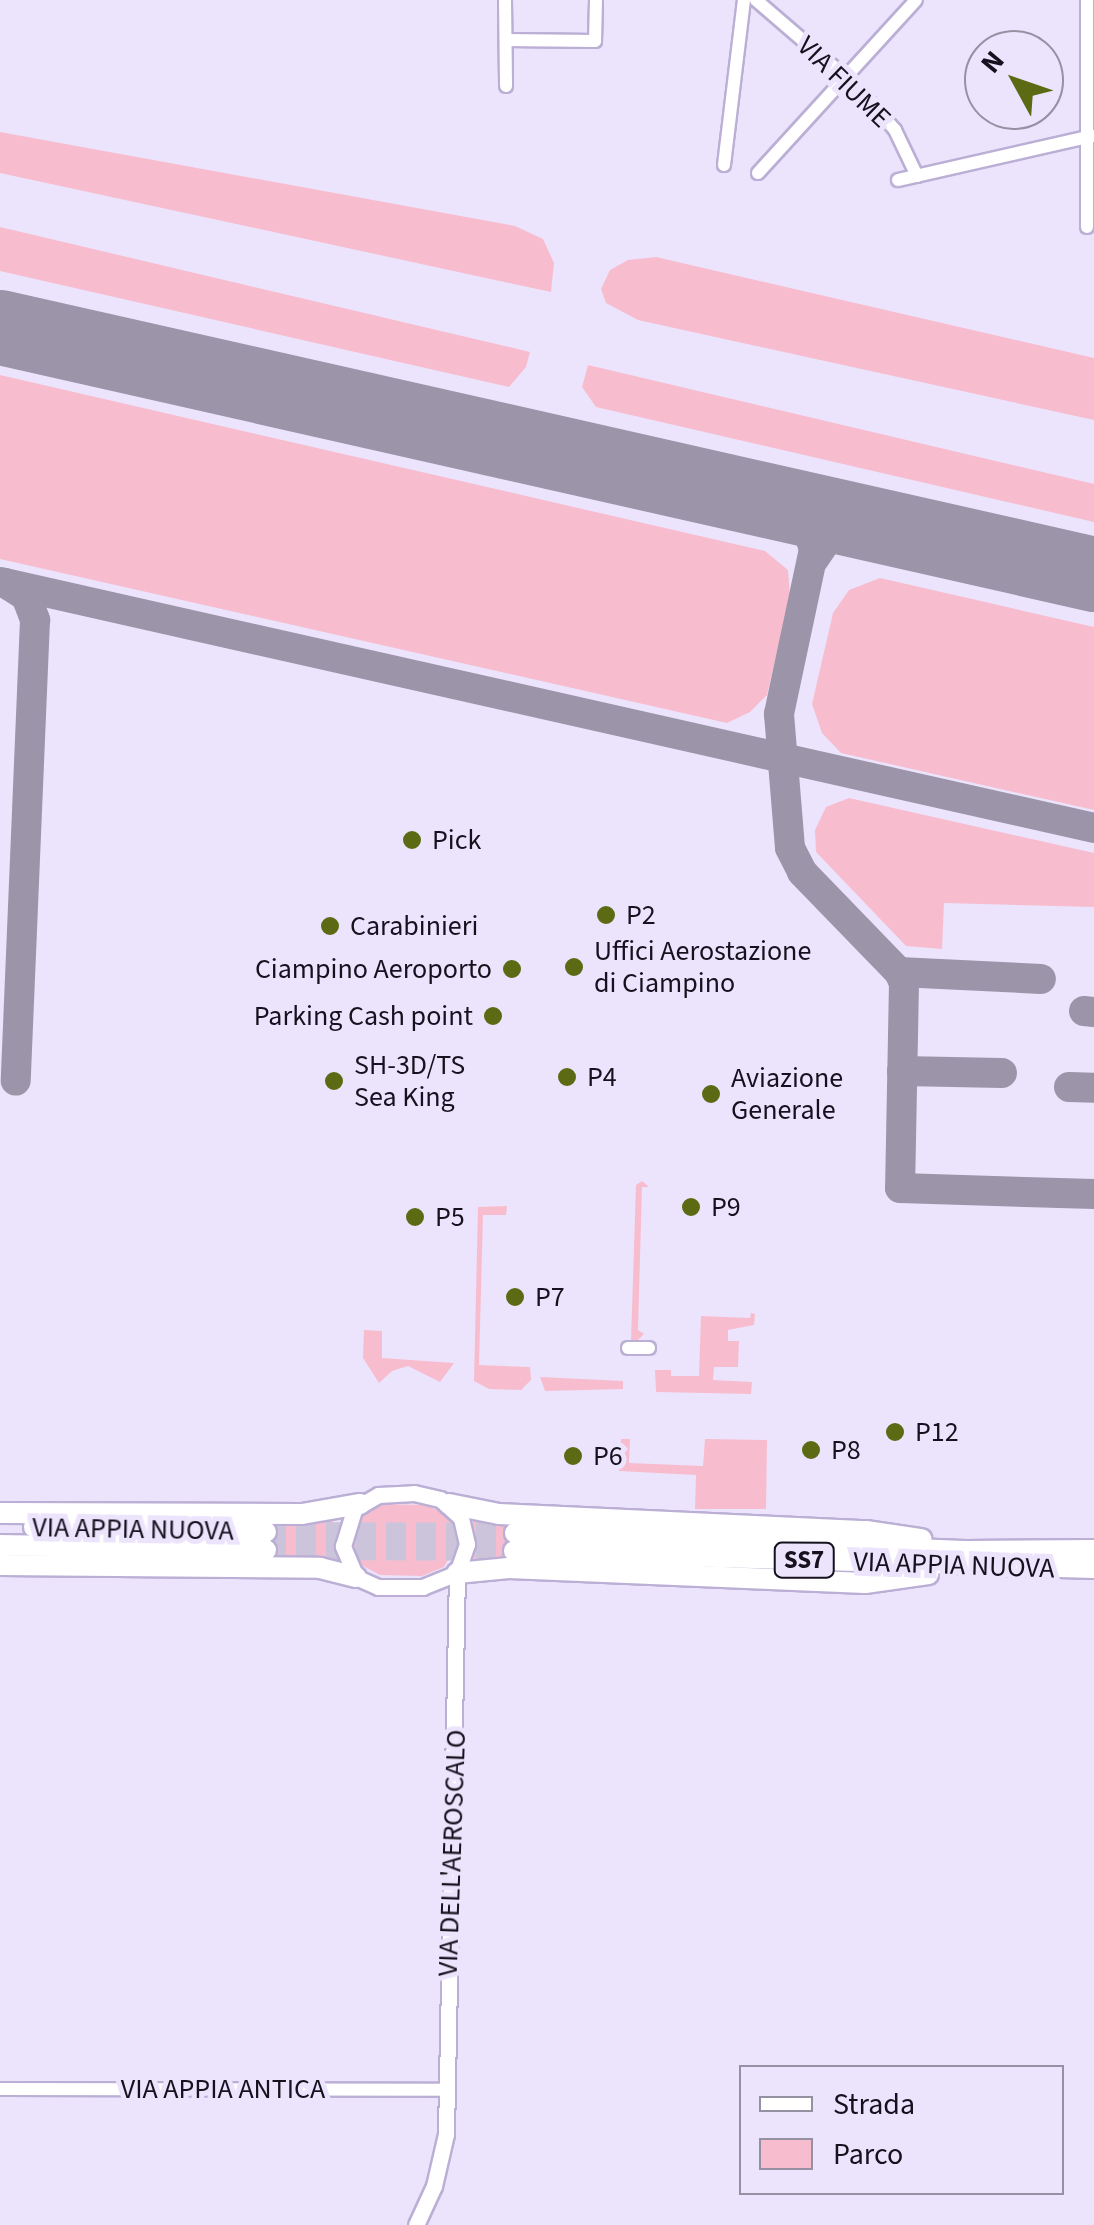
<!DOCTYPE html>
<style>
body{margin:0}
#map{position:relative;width:1094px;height:2225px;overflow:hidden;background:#ece4fc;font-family:"Source Sans 3",sans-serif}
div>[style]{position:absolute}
.green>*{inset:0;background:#f7bdce}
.taxiway>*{height:30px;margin:-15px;padding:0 15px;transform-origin:15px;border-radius:15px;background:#9c95a9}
.runway>*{height:75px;margin:-37.5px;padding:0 37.5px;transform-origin:37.5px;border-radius:37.5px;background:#9c95a9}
.primary-tunnel>*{height:20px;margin-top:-10px;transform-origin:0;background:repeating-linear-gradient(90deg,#ccc4db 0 20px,transparent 0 30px)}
.roads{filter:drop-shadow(2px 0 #bbafd5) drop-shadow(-2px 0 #bbafd5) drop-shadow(0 2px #bbafd5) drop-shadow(0 -2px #bbafd5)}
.minor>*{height:12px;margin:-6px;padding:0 6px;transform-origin:6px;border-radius:6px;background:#fff}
.tertiary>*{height:15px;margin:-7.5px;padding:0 7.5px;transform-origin:7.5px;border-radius:7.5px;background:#fff}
.primary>*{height:20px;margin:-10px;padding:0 10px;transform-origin:10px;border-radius:10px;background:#fff}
.dots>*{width:28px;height:28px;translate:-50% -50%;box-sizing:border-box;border:5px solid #ece4fc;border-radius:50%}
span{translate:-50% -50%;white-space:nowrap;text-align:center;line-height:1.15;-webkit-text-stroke:10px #ece4fc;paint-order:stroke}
.shield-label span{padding:2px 8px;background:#ece4fc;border:2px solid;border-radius:8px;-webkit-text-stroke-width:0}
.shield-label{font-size:25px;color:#15111e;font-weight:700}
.street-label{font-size:28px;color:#15111e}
.poi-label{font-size:28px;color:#15111e}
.left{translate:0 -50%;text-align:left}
.right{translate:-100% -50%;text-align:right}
.legend{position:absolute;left:739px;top:2065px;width:325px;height:130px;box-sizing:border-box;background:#ece4fc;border:2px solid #9690a3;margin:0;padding:12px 18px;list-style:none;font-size:30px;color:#15111e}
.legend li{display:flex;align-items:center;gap:20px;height:50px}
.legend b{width:50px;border:2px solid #9690a3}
.north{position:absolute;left:964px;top:30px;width:100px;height:100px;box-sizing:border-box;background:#ece4fc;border:2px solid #9690a3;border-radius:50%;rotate:310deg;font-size:28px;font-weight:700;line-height:40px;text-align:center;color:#15111e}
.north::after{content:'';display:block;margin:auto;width:35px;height:45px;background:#5b6a13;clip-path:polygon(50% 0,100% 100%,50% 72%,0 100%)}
</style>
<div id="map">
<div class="green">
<i style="clip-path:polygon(0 132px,515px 226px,543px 239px,554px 263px,551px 292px,0 173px)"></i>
<i style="clip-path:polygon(0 227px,530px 352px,526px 367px,509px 387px,0 271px)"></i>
<i style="clip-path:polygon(656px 257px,1094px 358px,1094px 420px,638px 320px,606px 303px,601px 289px,610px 270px,628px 260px)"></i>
<i style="clip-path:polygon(588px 365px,1094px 484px,1094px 522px,596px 407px,582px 387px)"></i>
<i style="clip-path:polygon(0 375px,765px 551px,788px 570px,790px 597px,767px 695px,750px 712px,727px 723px,0 559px)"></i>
<i style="clip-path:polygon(880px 578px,1094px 627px,1094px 810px,841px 753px,822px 733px,812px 704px,833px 613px,849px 590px)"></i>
<i style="clip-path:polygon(849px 798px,1094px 853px,1094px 907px,944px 903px,942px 949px,906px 946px,816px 852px,815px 830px,826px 807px)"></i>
<i style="clip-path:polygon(642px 1181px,649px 1187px,642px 1187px,638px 1330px,644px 1334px,636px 1342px,631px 1341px,636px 1185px)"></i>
<i style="clip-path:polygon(507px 1206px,506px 1215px,483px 1215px,479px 1365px,530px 1367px,531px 1380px,521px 1390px,489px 1389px,474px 1381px,478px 1207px)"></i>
<i style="clip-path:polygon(751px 1313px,755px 1314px,754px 1325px,728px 1330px,728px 1341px,739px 1341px,738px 1367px,714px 1367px,713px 1380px,752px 1382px,751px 1394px,656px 1392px,655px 1370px,671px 1370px,671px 1376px,699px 1376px,701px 1316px,750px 1318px)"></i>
<i style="clip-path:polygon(364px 1330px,382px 1331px,382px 1358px,454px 1363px,440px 1382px,408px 1366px,392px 1371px,379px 1383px,363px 1358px)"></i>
<i style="clip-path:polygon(540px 1377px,623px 1381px,623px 1389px,545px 1391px)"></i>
<i style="clip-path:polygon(621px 1439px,630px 1439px,629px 1463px,703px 1466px,705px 1439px,767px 1440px,766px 1509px,695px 1509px,696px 1475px,619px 1471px)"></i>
<i style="clip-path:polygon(384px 1504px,427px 1505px,448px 1516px,455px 1530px,456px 1546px,444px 1567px,422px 1576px,380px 1575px,359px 1564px,350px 1542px,357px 1519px)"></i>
<i style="clip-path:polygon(333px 1519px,332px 1561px,268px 1558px,266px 1523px)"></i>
<i style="clip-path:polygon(473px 1520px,511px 1523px,511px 1559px,474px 1561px)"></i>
</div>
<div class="taxiway">
<i style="left:769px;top:501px;width:20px;rotate:18deg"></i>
<i style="left:788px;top:507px;width:23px;rotate:43deg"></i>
<i style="left:805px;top:523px;width:28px;rotate:71deg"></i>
<i style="left:814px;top:549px;width:169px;rotate:102deg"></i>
<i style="left:779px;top:714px;width:134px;rotate:85.3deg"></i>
<i style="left:790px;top:848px;width:27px;rotate:63deg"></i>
<i style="left:802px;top:872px;width:139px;rotate:45.9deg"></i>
<i style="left:899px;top:972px;width:12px;rotate:66deg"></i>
<i style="left:904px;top:983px;width:205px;rotate:91.1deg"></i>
<i style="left:900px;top:1188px;width:194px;rotate:1.8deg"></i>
<i style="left:814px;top:559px;width:25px;rotate:-56deg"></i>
<i style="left:828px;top:538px;width:23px;rotate:-31deg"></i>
<i style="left:848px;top:526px;width:36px;rotate:2deg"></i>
<i style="left:0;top:582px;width:1121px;rotate:12.67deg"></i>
<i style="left:5px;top:583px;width:25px;rotate:32deg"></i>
<i style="left:26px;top:596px;width:26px;rotate:69deg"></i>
<i style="left:35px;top:620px;width:461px;rotate:92.4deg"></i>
<i style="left:899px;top:972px;width:142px;rotate:2.8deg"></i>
<i style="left:1084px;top:1011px;width:10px;rotate:6deg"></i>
<i style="left:902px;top:1071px;width:100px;rotate:1.1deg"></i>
<i style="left:1069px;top:1087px;width:25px;rotate:2deg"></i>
</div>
<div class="runway">
<i style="left:0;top:327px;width:1122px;rotate:12.72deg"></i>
</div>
<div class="primary-tunnel">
<i style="left:266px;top:1532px;width:249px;rotate:0.2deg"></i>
<i style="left:266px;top:1550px;width:248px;rotate:0.2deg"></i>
</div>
<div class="roads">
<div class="minor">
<i style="left:505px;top:0;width:86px;rotate:89.3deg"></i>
<i style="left:756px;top:0;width:132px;rotate:40.7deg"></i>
<i style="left:856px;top:86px;width:59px;rotate:48.4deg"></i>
<i style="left:895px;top:130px;width:51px;rotate:64.4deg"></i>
<i style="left:1087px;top:0;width:227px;rotate:90deg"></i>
<i style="left:506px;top:40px;width:89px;rotate:0.6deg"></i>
<i style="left:595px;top:41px;width:41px;rotate:-88.6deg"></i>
<i style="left:724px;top:165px;width:166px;rotate:-83.1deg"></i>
<i style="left:758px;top:173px;width:234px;rotate:-47.6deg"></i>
<i style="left:898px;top:180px;width:199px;rotate:-12.8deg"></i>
<i style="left:628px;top:1348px;width:21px"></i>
<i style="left:0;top:2089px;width:446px;rotate:0.1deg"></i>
</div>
<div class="tertiary">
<i style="left:414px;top:1493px;width:27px;rotate:13deg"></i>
<i style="left:440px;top:1499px;width:28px;rotate:42deg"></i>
<i style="left:461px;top:1518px;width:27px;rotate:77deg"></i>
<i style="left:467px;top:1544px;width:31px;rotate:109deg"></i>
<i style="left:457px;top:1573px;width:37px;rotate:158deg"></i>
<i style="left:423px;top:1587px;width:45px;rotate:180deg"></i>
<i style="left:378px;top:1587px;width:24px;rotate:-156deg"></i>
<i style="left:356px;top:1577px;width:34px;rotate:-113deg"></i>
<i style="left:343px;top:1546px;width:39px;rotate:-73deg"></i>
<i style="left:354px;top:1509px;width:28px;rotate:-30deg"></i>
<i style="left:378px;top:1495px;width:36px;rotate:-3deg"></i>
<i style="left:416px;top:2225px;width:43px;rotate:-65.2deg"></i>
<i style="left:434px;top:2186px;width:53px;rotate:-77deg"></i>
<i style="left:446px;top:2134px;width:561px;rotate:-88.88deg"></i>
</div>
<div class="primary">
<i style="left:449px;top:1504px;width:51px;rotate:11.3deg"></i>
<i style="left:499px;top:1514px;width:367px;rotate:2.7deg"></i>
<i style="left:866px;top:1531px;width:56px;rotate:8.3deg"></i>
<i style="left:0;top:1513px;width:302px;rotate:0.2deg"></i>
<i style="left:302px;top:1514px;width:59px;rotate:-9.8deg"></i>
<i style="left:34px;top:1527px;width:232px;rotate:1.2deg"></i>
<i style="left:515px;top:1533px;width:451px;rotate:2.3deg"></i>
<i style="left:966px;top:1551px;width:128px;rotate:-0.4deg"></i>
<i style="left:0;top:1545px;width:266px;rotate:1.1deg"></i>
<i style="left:514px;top:1551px;width:580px;rotate:1.68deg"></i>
<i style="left:0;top:1565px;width:320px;rotate:0.5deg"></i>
<i style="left:320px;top:1568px;width:37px;rotate:14deg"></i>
<i style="left:457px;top:1573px;width:52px;rotate:-5.5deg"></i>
<i style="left:509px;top:1568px;width:356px;rotate:2.4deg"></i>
<i style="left:865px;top:1583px;width:64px;rotate:-8.1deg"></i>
</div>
</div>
<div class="dots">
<i style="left:412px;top:840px;background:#5b6a13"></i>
<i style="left:606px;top:915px;background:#5b6a13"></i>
<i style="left:330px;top:926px;background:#5b6a13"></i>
<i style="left:574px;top:967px;background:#5b6a13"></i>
<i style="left:512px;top:969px;background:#5b6a13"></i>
<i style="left:493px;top:1016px;background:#5b6a13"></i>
<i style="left:567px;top:1077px;background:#5b6a13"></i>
<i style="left:334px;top:1081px;background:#5b6a13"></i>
<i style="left:711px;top:1094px;background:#5b6a13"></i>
<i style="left:691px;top:1207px;background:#5b6a13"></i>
<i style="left:415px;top:1217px;background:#5b6a13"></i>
<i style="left:515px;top:1297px;background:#5b6a13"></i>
<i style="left:895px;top:1432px;background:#5b6a13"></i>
<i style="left:811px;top:1450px;background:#5b6a13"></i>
<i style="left:573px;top:1456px;background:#5b6a13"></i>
</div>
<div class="shield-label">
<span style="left:804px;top:1560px">SS7</span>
</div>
<div class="street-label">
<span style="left:844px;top:82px;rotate:44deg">VIA FIUME</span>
<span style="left:133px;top:1529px;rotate:1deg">VIA APPIA NUOVA</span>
<span style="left:954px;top:1565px;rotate:2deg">VIA APPIA NUOVA</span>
<span style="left:452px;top:1853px;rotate:-88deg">VIA DELL'AEROSCALO</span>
<span style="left:223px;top:2089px">VIA APPIA ANTICA</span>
</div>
<div class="poi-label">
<span class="left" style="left:432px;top:840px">Pick</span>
<span class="left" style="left:626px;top:915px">P2</span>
<span class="left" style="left:350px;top:926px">Carabinieri</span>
<span class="left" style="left:594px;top:967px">Uffici Aerostazione<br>di Ciampino</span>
<span class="right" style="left:492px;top:969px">Ciampino Aeroporto</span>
<span class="right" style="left:473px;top:1016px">Parking Cash point</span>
<span class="left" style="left:354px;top:1081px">SH-3D/TS<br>Sea King</span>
<span class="left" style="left:587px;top:1077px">P4</span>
<span class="left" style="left:731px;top:1094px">Aviazione<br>Generale</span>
<span class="left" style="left:711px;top:1207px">P9</span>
<span class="left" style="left:435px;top:1217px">P5</span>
<span class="left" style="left:535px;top:1297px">P7</span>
<span class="left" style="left:915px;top:1432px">P12</span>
<span class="left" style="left:831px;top:1450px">P8</span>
<span class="left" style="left:593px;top:1456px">P6</span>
</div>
<ul class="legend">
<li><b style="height:12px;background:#fff"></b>Strada</li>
<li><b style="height:28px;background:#f7bdce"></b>Parco</li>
</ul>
<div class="north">N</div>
</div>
